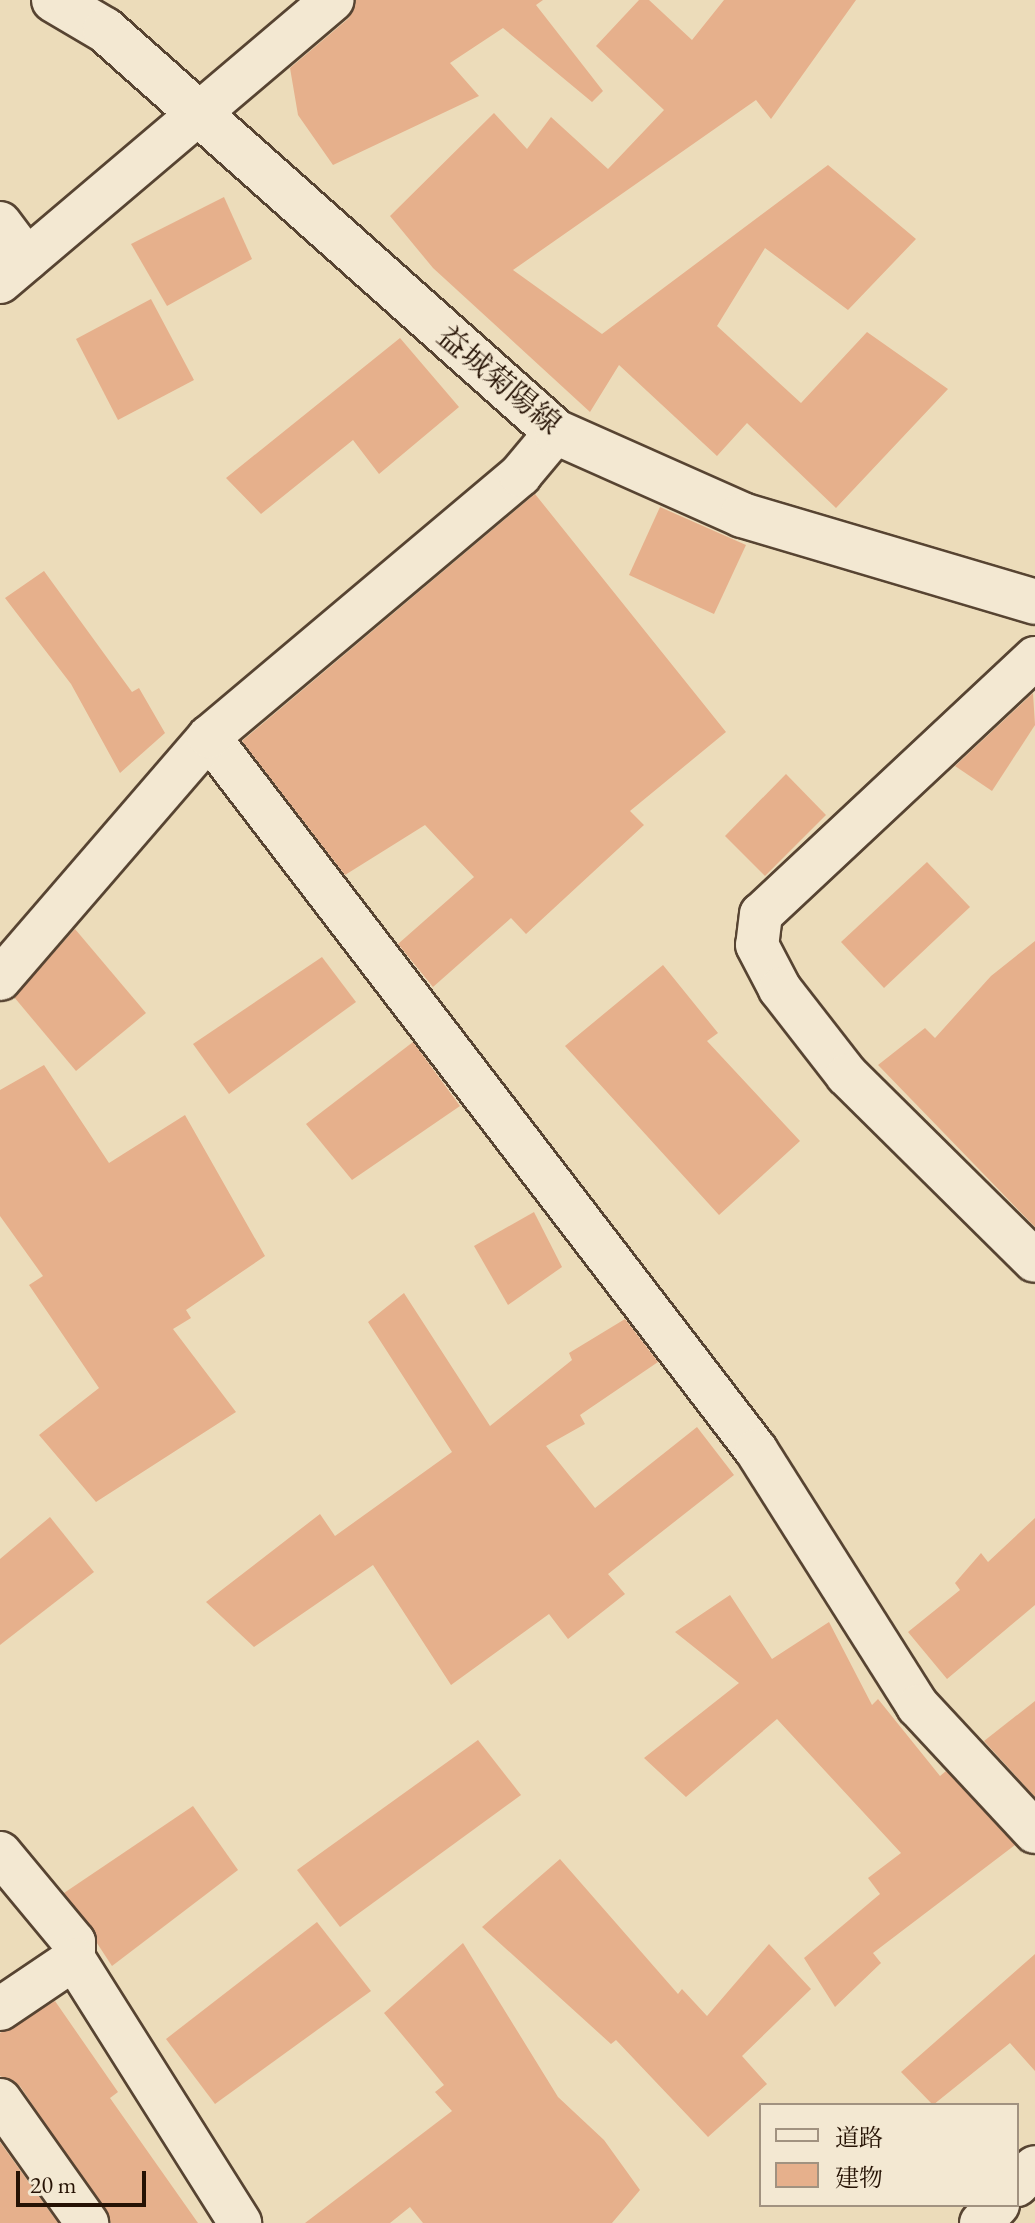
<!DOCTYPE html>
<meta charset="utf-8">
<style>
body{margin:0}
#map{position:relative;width:1035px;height:2223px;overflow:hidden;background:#ecdcba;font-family:"EB Garamond","Noto Serif JP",serif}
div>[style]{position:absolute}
.building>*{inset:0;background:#e6b08c}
.roads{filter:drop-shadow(2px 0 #574432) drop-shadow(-2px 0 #574432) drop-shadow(0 2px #574432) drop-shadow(0 -2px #574432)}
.minor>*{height:42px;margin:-21px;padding:0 21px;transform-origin:21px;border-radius:21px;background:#f3e8d2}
.secondary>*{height:44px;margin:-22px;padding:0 22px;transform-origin:22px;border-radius:22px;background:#f3e8d2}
span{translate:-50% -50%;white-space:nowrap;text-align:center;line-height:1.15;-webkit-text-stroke:7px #f3e8d2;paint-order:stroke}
.street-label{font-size:30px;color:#251204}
.legend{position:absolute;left:759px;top:2103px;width:260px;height:104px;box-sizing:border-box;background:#f3e8d2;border:2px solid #a19280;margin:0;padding:10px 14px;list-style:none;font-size:24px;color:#251204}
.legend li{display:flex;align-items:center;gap:16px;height:40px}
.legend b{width:40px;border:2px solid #a19280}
.scale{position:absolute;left:16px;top:2171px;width:130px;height:36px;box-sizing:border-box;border:4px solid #251204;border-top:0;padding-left:10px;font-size:24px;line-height:28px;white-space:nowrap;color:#251204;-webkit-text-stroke:6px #f3e8d2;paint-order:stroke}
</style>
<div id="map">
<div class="building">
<i style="clip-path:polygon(356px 0,543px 0,536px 5px,603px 91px,592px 102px,503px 28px,450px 63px,479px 96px,333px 165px,298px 115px,290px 68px,349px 18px)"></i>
<i style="clip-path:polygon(639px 0,649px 0,692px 40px,724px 0,856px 0,771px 119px,756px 100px,513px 270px,602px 334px,828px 165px,916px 239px,848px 310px,765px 248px,717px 326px,801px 403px,867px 332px,948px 389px,836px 508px,747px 423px,717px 456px,619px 365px,590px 412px,433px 268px,390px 216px,494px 113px,527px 149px,551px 117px,608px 169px,664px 110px,596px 46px)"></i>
<i style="clip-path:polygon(224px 197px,252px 259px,167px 306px,131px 244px)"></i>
<i style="clip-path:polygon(151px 299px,194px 380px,118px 420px,76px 339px)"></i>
<i style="clip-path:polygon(400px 338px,459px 407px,379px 474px,353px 440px,261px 514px,226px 478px)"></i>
<i style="clip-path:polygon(535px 494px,726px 732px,630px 811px,644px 825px,526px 934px,511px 918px,433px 987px,398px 944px,474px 877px,425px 825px,345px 875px,242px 741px)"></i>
<i style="clip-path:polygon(660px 507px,746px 545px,714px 614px,629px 575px)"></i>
<i style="clip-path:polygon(44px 571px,132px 692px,139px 688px,165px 733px,120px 773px,71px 684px,5px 598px)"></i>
<i style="clip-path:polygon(1033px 693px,1035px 725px,992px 791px,955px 766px)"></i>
<i style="clip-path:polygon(786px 774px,826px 815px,765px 876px,725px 836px)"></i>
<i style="clip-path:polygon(927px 862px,970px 907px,884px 988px,841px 942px)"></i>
<i style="clip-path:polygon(75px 929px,146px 1013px,76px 1071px,14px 997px)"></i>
<i style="clip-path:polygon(1035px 941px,1035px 1227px,878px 1065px,925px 1028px,935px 1038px,991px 976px)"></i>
<i style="clip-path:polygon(322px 957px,356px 1002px,229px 1094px,193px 1044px)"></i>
<i style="clip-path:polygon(663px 965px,718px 1033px,707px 1041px,800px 1141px,719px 1215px,565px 1046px)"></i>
<i style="clip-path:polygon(413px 1042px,460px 1106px,352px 1180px,306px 1124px)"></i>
<i style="clip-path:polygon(44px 1065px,109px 1163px,185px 1115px,265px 1256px,186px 1310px,191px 1318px,173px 1329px,236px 1412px,96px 1502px,39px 1435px,99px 1388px,29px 1285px,43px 1276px,0 1216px,0 1090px)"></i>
<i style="clip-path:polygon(534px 1212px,562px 1267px,508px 1305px,474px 1246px)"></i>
<i style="clip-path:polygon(404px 1293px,490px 1426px,572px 1360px,569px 1353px,625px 1319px,658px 1362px,580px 1415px,585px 1424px,546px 1446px,595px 1508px,697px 1427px,734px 1475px,608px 1574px,625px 1594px,568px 1639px,549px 1614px,451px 1685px,373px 1565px,254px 1647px,206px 1602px,320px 1514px,335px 1536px,452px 1452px,368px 1322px)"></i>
<i style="clip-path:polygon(50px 1517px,94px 1572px,0 1645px,0 1559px)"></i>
<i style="clip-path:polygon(1035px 1518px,1035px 1605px,947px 1679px,908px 1632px,960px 1590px,955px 1583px,981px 1553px,988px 1562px)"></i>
<i style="clip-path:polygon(730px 1595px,772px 1659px,829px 1622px,872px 1705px,878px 1699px,940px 1776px,946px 1771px,1015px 1845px,873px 1953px,881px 1963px,835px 2007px,804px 1958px,880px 1894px,868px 1878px,901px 1853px,777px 1719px,686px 1797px,644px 1758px,739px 1683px,675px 1632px)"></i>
<i style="clip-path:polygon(1035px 1701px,1035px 1797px,984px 1741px)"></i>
<i style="clip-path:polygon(478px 1740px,521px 1795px,340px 1927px,297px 1870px)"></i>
<i style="clip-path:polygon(193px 1806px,238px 1870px,112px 1966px,64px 1893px)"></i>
<i style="clip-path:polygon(560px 1859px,678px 1994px,682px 1989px,707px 2016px,769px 1944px,811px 1989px,742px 2056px,767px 2084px,708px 2137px,616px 2040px,611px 2044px,482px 1927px)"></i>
<i style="clip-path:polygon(317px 1922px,371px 1991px,215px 2104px,166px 2039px)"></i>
<i style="clip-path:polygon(463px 1943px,558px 2097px,604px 2140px,640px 2190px,612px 2223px,423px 2223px,410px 2207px,390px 2223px,305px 2223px,452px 2111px,435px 2092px,444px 2085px,384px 2013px)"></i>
<i style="clip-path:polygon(1035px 1954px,1035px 2071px,1010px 2043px,933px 2105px,901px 2072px)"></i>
<i style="clip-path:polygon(55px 2001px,118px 2092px,110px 2098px,198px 2223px,111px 2223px,20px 2086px,0 2076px,0 2033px)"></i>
<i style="clip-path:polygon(0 2142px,58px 2223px,0 2223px)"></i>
</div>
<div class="roads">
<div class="minor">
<i style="left:0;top:223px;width:45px;rotate:53.1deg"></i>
<i style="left:0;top:282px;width:436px;rotate:-40.3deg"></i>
<i style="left:1035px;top:658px;width:375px;rotate:136.9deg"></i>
<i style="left:761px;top:914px;width:31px;rotate:97deg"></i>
<i style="left:757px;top:945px;width:50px;rotate:62.4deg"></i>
<i style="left:780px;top:989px;width:109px;rotate:52.1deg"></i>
<i style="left:847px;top:1075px;width:264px;rotate:44.7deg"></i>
<i style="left:209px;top:737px;width:899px;rotate:52.51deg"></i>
<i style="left:756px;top:1450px;width:303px;rotate:57.7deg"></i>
<i style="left:918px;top:1706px;width:172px;rotate:47.1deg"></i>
<i style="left:0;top:979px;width:320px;rotate:-49.2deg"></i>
<i style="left:209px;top:737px;width:407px;rotate:-40.1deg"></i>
<i style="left:520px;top:475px;width:56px;rotate:-50.1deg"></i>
<i style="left:0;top:1853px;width:116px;rotate:50.3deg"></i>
<i style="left:74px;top:1942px;width:17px;rotate:90deg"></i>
<i style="left:74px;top:1959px;width:312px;rotate:57.8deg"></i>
<i style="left:0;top:2009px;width:89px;rotate:-34deg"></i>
<i style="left:0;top:2100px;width:151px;rotate:54.7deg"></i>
<i style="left:1017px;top:2185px;width:25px;rotate:-45deg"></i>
<i style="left:981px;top:2223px;width:25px;rotate:-47deg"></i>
</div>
<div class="secondary">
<i style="left:54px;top:0;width:59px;rotate:30.5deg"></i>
<i style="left:105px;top:30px;width:604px;rotate:41.71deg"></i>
<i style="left:556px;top:432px;width:204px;rotate:24deg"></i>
<i style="left:742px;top:515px;width:306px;rotate:16.5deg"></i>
</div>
</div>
<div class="street-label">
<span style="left:499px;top:380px;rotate:40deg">益城菊陽線</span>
</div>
<ul class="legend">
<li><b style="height:10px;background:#f3e8d2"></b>道路</li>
<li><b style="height:22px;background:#e6b08c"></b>建物</li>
</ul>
<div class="scale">20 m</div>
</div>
